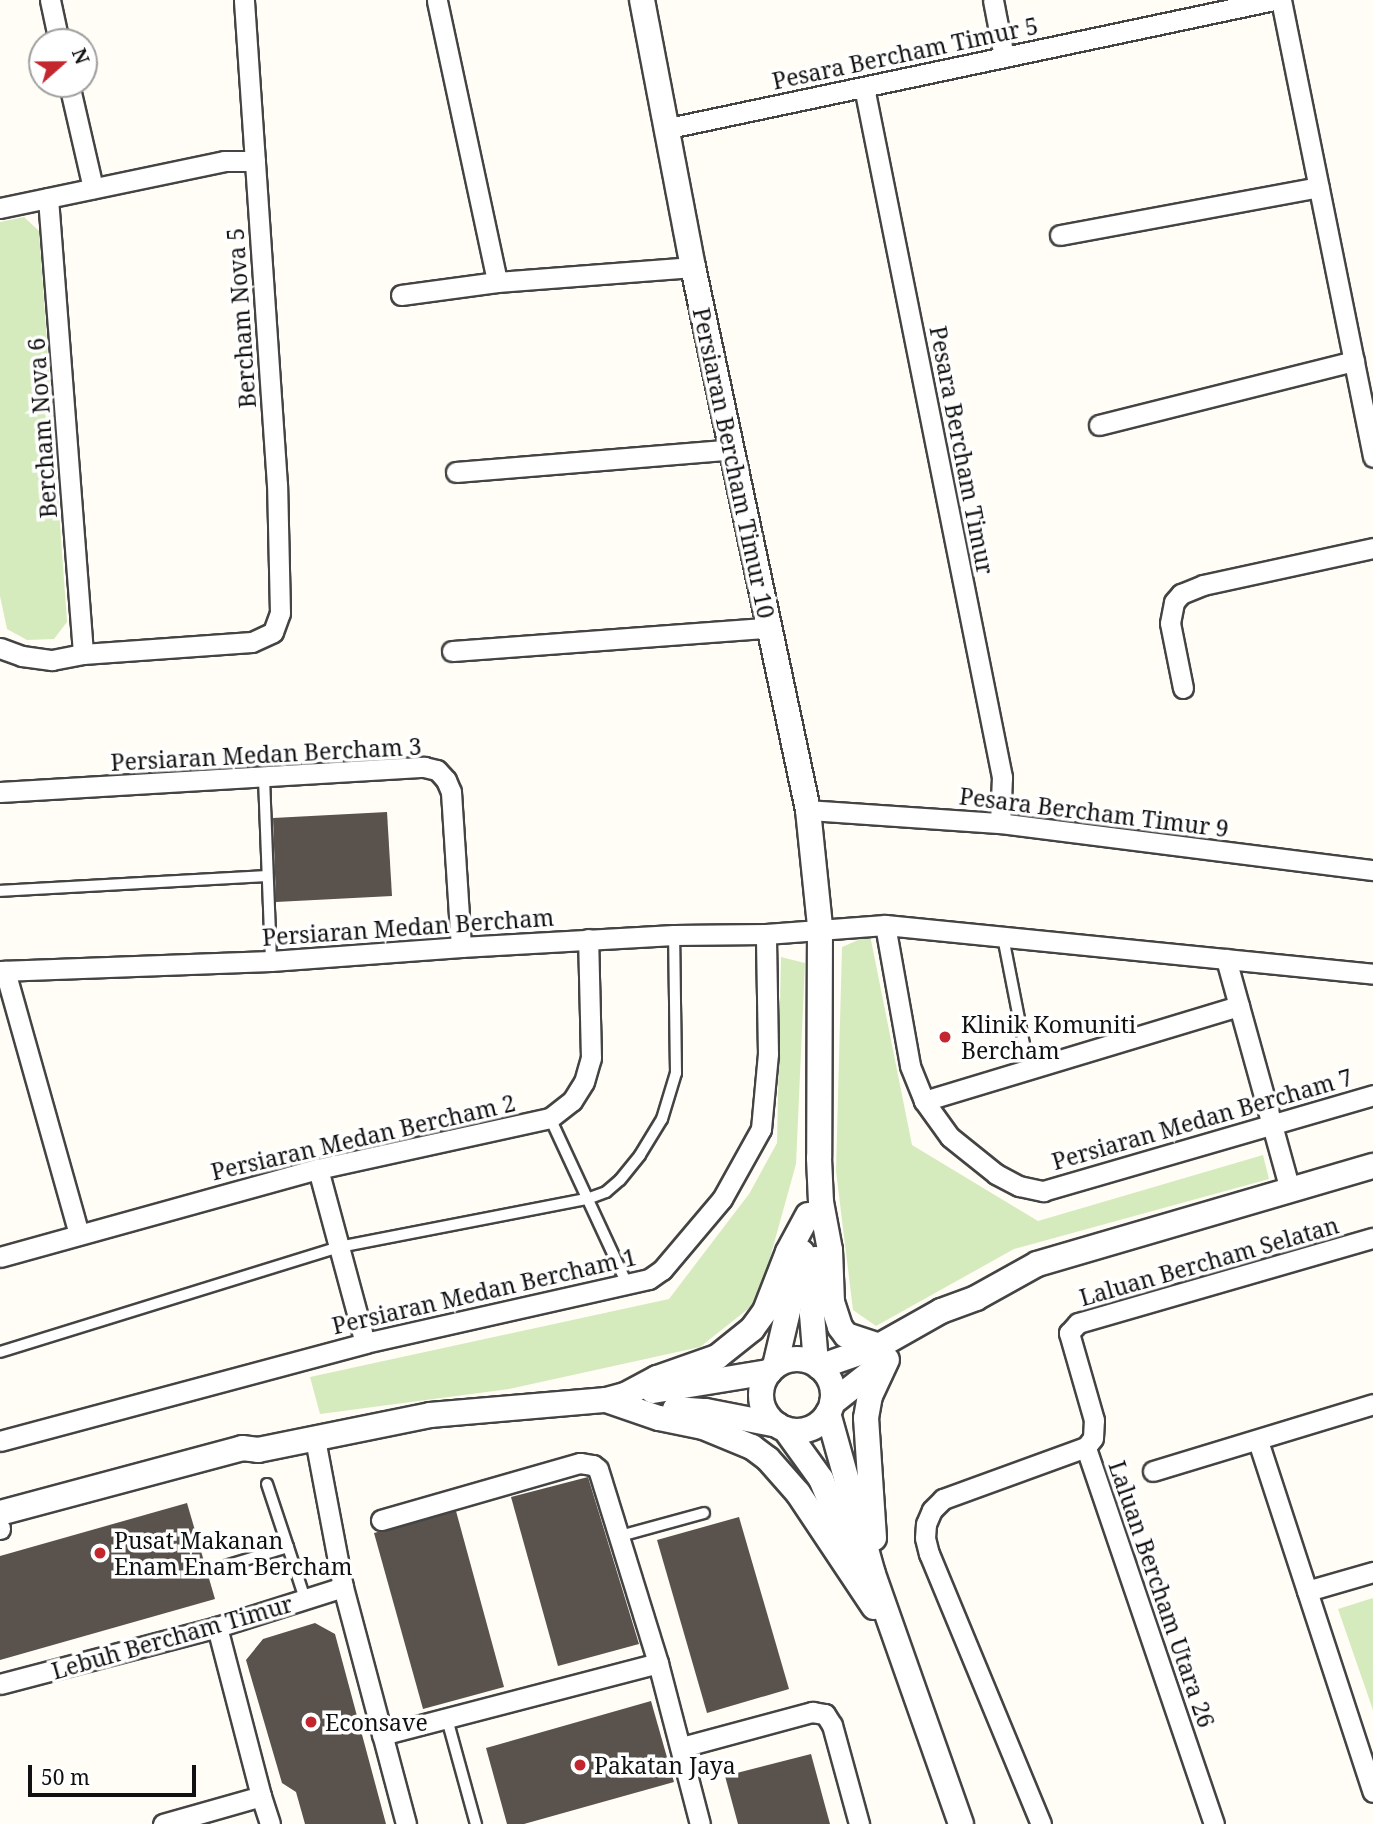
<!DOCTYPE html>
<style>
body{margin:0}
#map{position:relative;width:1373px;height:1824px;overflow:hidden;background:#fffdf5;font-family:"Noto Serif",serif}
div>[style]{position:absolute}
.green>*{inset:0;background:#d5ebbd}
.building>*{inset:0;background:#5a524d}
.roads{filter:drop-shadow(2px 0 #444) drop-shadow(-2px 0 #444) drop-shadow(0 2px #444) drop-shadow(0 -2px #444)}
.service>*{height:10px;margin:-5px;padding:0 5px;transform-origin:5px;border-radius:5px;background:#fff}
.minor>*{height:19px;margin:-9.5px;padding:0 9.5px;transform-origin:9.5px;border-radius:9.5px;background:#fff}
.tertiary>*{height:24px;margin:-12px;padding:0 12px;transform-origin:12px;border-radius:12px;background:#fff}
.tertiary>.ring{margin:-12px;padding:0;box-sizing:content-box;background:none;border:24px solid #fff;border-radius:50%}
.dots>*{width:19px;height:19px;translate:-50% -50%;box-sizing:border-box;border:4px solid #fff;border-radius:50%}
span{translate:-50% -50%;white-space:nowrap;text-align:center;line-height:1.15;-webkit-text-stroke:7px #fff;paint-order:stroke}
.street-label{font-size:23px;color:#111}
.poi-label{font-size:23px;color:#111}
.left{translate:0 -50%;text-align:left}
.north{position:absolute;left:28px;top:28px;width:70px;height:70px;box-sizing:border-box;background:#fff;border:2px solid #a0a0a0;border-radius:50%;rotate:69deg;font-size:19px;font-weight:700;line-height:28px;text-align:center;color:#111}
.north::after{content:'';display:block;margin:auto;width:24px;height:32px;background:#c4262e;clip-path:polygon(50% 0,100% 100%,50% 72%,0 100%)}
.scale{position:absolute;left:28px;top:1765px;width:168px;height:32px;box-sizing:border-box;border:4px solid #111;border-top:0;padding-left:9px;font-size:21px;line-height:24px;white-space:nowrap;color:#111;-webkit-text-stroke:5px #fff;paint-order:stroke}
</style>
<div id="map">
<div class="green">
<i style="clip-path:polygon(24px 217px,39px 231px,67px 622px,54px 639px,27px 640px,7px 629px,0 596px,0 222px)"></i>
<i style="clip-path:polygon(870px 935px,912px 1145px,1038px 1221px,1263px 1155px,1269px 1179px,1014px 1249px,876px 1326px,853px 1310px,836px 1171px,842px 947px)"></i>
<i style="clip-path:polygon(781px 957px,805px 963px,796px 1164px,758px 1301px,700px 1347px,509px 1389px,320px 1414px,310px 1377px,669px 1299px,749px 1194px,777px 1143px)"></i>
<i style="clip-path:polygon(1373px 1598px,1373px 1710px,1338px 1609px)"></i>
</div>
<div class="building">
<i style="clip-path:polygon(387px 812px,392px 896px,276px 902px,273px 818px)"></i>
<i style="clip-path:polygon(588px 1477px,639px 1644px,558px 1666px,511px 1497px)"></i>
<i style="clip-path:polygon(187px 1503px,215px 1599px,0 1660px,0 1556px)"></i>
<i style="clip-path:polygon(456px 1511px,504px 1687px,423px 1709px,374px 1533px)"></i>
<i style="clip-path:polygon(739px 1517px,789px 1689px,707px 1713px,657px 1540px)"></i>
<i style="clip-path:polygon(315px 1623px,335px 1634px,386px 1824px,305px 1824px,296px 1792px,282px 1783px,246px 1660px,263px 1639px)"></i>
<i style="clip-path:polygon(651px 1701px,674px 1782px,524px 1824px,507px 1824px,486px 1748px)"></i>
<i style="clip-path:polygon(811px 1754px,830px 1824px,738px 1824px,725px 1776px)"></i>
</div>
<div class="roads">
<div class="service">
<i style="left:264px;top:778px;width:183px;rotate:87.8deg"></i>
<i style="left:0;top:891px;width:267px;rotate:-3.2deg"></i>
<i style="left:1003px;top:937px;width:136px;rotate:78.9deg"></i>
<i style="left:550px;top:1118px;width:183px;rotate:65.1deg"></i>
<i style="left:0;top:1352px;width:355px;rotate:-17.2deg"></i>
<i style="left:339px;top:1247px;width:253px;rotate:-11deg"></i>
<i style="left:587px;top:1199px;width:20px;rotate:-20deg"></i>
<i style="left:606px;top:1192px;width:18px;rotate:-41deg"></i>
<i style="left:620px;top:1180px;width:32px;rotate:-51deg"></i>
<i style="left:640px;top:1155px;width:42px;rotate:-58.6deg"></i>
<i style="left:662px;top:1119px;width:48px;rotate:-73.1deg"></i>
<i style="left:676px;top:1073px;width:138px;rotate:-90.8deg"></i>
<i style="left:267px;top:1484px;width:66px;rotate:71.6deg"></i>
<i style="left:620px;top:1536px;width:87px;rotate:-15.3deg"></i>
<i style="left:222px;top:1567px;width:69px;rotate:-16.9deg"></i>
<i style="left:288px;top:1547px;width:55px;rotate:71.9deg"></i>
<i style="left:447px;top:1719px;width:109px;rotate:74.6deg"></i>
</div>
<div class="minor">
<i style="left:50px;top:0;width:43px;rotate:77.9deg"></i>
<i style="left:993px;top:0;width:58px;rotate:79.1deg"></i>
<i style="left:1281px;top:0;width:466px;rotate:78.6deg"></i>
<i style="left:437px;top:1px;width:287px;rotate:77.9deg"></i>
<i style="left:69px;top:84px;width:107px;rotate:77deg"></i>
<i style="left:864px;top:87px;width:704px;rotate:78.69deg"></i>
<i style="left:1002px;top:777px;width:46px;rotate:92.5deg"></i>
<i style="left:669px;top:128px;width:618px;rotate:-11.95deg"></i>
<i style="left:48px;top:198px;width:457px;rotate:85.6deg"></i>
<i style="left:0;top:208px;width:229px;rotate:-11.8deg"></i>
<i style="left:224px;top:161px;width:31px"></i>
<i style="left:1060px;top:235px;width:263px;rotate:-10.5deg"></i>
<i style="left:401px;top:295px;width:97px;rotate:-7.7deg"></i>
<i style="left:497px;top:282px;width:197px;rotate:-4.4deg"></i>
<i style="left:1099px;top:425px;width:263px;rotate:-14.1deg"></i>
<i style="left:456px;top:472px;width:278px;rotate:-4.7deg"></i>
<i style="left:0;top:648px;width:23px;rotate:20deg"></i>
<i style="left:22px;top:656px;width:30px;rotate:8deg"></i>
<i style="left:52px;top:660px;width:32px;rotate:-11deg"></i>
<i style="left:83px;top:654px;width:169px;rotate:-4.1deg"></i>
<i style="left:252px;top:642px;width:23px;rotate:-25deg"></i>
<i style="left:273px;top:632px;width:20px;rotate:-70deg"></i>
<i style="left:280px;top:613px;width:128px;rotate:-91.3deg"></i>
<i style="left:277px;top:485px;width:486px;rotate:-93.9deg"></i>
<i style="left:452px;top:651px;width:317px;rotate:-4.2deg"></i>
<i style="left:1183px;top:688px;width:66px;rotate:-101.3deg"></i>
<i style="left:1170px;top:623px;width:21px;rotate:-79deg"></i>
<i style="left:1174px;top:602px;width:11px;rotate:-49deg"></i>
<i style="left:1181px;top:594px;width:24px;rotate:-22deg"></i>
<i style="left:1203px;top:585px;width:174px;rotate:-12.3deg"></i>
<i style="left:0;top:792px;width:425px;rotate:-3.4deg"></i>
<i style="left:424px;top:767px;width:13px;rotate:13deg"></i>
<i style="left:437px;top:770px;width:13px;rotate:48deg"></i>
<i style="left:446px;top:780px;width:13px;rotate:67deg"></i>
<i style="left:451px;top:792px;width:155px;rotate:86.3deg"></i>
<i style="left:808px;top:810px;width:192px;rotate:3.9deg"></i>
<i style="left:1000px;top:823px;width:376px;rotate:7.2deg"></i>
<i style="left:885px;top:925px;width:143px;rotate:79.9deg"></i>
<i style="left:910px;top:1066px;width:38px;rotate:68deg"></i>
<i style="left:924px;top:1101px;width:44px;rotate:54.2deg"></i>
<i style="left:950px;top:1137px;width:59px;rotate:38.8deg"></i>
<i style="left:996px;top:1174px;width:26px;rotate:28deg"></i>
<i style="left:1019px;top:1186px;width:25px;rotate:12deg"></i>
<i style="left:1043px;top:1191px;width:344px;rotate:-16.2deg"></i>
<i style="left:1226px;top:959px;width:240px;rotate:74.5deg"></i>
<i style="left:0;top:971px;width:271px;rotate:-2.1deg"></i>
<i style="left:271px;top:961px;width:191px;rotate:-4.2deg"></i>
<i style="left:461px;top:947px;width:213px;rotate:-3.2deg"></i>
<i style="left:674px;top:935px;width:92px;rotate:-0.6deg"></i>
<i style="left:766px;top:934px;width:119px;rotate:-4.3deg"></i>
<i style="left:885px;top:925px;width:490px;rotate:5.7deg"></i>
<i style="left:5px;top:971px;width:273px;rotate:74.3deg"></i>
<i style="left:924px;top:1101px;width:329px;rotate:-16.8deg"></i>
<i style="left:318px;top:1169px;width:180px;rotate:74.9deg"></i>
<i style="left:0;top:1257px;width:330px;rotate:-15.5deg"></i>
<i style="left:318px;top:1169px;width:238px;rotate:-12.4deg"></i>
<i style="left:550px;top:1118px;width:28px;rotate:-38deg"></i>
<i style="left:572px;top:1101px;width:22px;rotate:-58deg"></i>
<i style="left:584px;top:1082px;width:25px;rotate:-74deg"></i>
<i style="left:591px;top:1058px;width:119px;rotate:-91.4deg"></i>
<i style="left:315px;top:1439px;width:151px;rotate:79.3deg"></i>
<i style="left:343px;top:1587px;width:245px;rotate:75.1deg"></i>
<i style="left:0;top:1441px;width:378px;rotate:-15deg"></i>
<i style="left:365px;top:1343px;width:291px;rotate:-12.7deg"></i>
<i style="left:649px;top:1279px;width:16px;rotate:-35deg"></i>
<i style="left:662px;top:1270px;width:93px;rotate:-49.8deg"></i>
<i style="left:722px;top:1199px;width:80px;rotate:-60.9deg"></i>
<i style="left:761px;top:1129px;width:75px;rotate:-84.7deg"></i>
<i style="left:768px;top:1054px;width:120px;rotate:-91deg"></i>
<i style="left:1258px;top:1441px;width:369px;rotate:71.9deg"></i>
<i style="left:1153px;top:1471px;width:230px;rotate:-16.9deg"></i>
<i style="left:381px;top:1520px;width:207px;rotate:-16deg"></i>
<i style="left:580px;top:1463px;width:13px;rotate:9deg"></i>
<i style="left:593px;top:1465px;width:6px;rotate:39deg"></i>
<i style="left:598px;top:1469px;width:203px;rotate:72.8deg"></i>
<i style="left:658px;top:1663px;width:166px;rotate:75.4deg"></i>
<i style="left:0;top:1528px;width:1px;rotate:90deg"></i>
<i style="left:1307px;top:1591px;width:69px;rotate:-16.1deg"></i>
<i style="left:0;top:1684px;width:224px;rotate:-14.7deg"></i>
<i style="left:217px;top:1627px;width:132px;rotate:-17.6deg"></i>
<i style="left:382px;top:1735px;width:285px;rotate:-14.6deg"></i>
<i style="left:682px;top:1747px;width:135px;rotate:-15.1deg"></i>
<i style="left:812px;top:1712px;width:13px;rotate:9deg"></i>
<i style="left:825px;top:1714px;width:13px;rotate:58deg"></i>
<i style="left:832px;top:1725px;width:103px;rotate:74.7deg"></i>
<i style="left:261px;top:1796px;width:29px;rotate:72deg"></i>
<i style="left:163px;top:1824px;width:102px;rotate:-15.9deg"></i>
<i style="left:261px;top:1796px;width:175px;rotate:-104.6deg"></i>
<i style="left:1041px;top:1824px;width:292px;rotate:-112.5deg"></i>
<i style="left:929px;top:1554px;width:16px;rotate:-104deg"></i>
<i style="left:925px;top:1538px;width:14px;rotate:-86deg"></i>
<i style="left:926px;top:1524px;width:15px;rotate:-67deg"></i>
<i style="left:932px;top:1510px;width:16px;rotate:-45deg"></i>
<i style="left:943px;top:1499px;width:152px;rotate:-20deg"></i>
<i style="left:1214px;top:1824px;width:398px;rotate:-108.8deg"></i>
<i style="left:1086px;top:1447px;width:11px;rotate:-52deg"></i>
<i style="left:1093px;top:1438px;width:18px;rotate:-87deg"></i>
<i style="left:1094px;top:1420px;width:91px;rotate:-106deg"></i>
<i style="left:1069px;top:1333px;width:13px;rotate:-48deg"></i>
<i style="left:1078px;top:1323px;width:307px;rotate:-16.1deg"></i>
</div>
<div class="tertiary">
<i style="left:642px;top:0;width:272px;rotate:79.2deg"></i>
<i style="left:693px;top:267px;width:555px;rotate:78.04deg"></i>
<i style="left:808px;top:810px;width:118px;rotate:84.1deg"></i>
<i style="left:820px;top:927px;width:231px;rotate:90.2deg"></i>
<i style="left:819px;top:1158px;width:44px;rotate:87.4deg"></i>
<i style="left:821px;top:1202px;width:49px;rotate:79.4deg"></i>
<i style="left:830px;top:1250px;width:52px;rotate:87.8deg"></i>
<i style="left:832px;top:1302px;width:26px;rotate:72deg"></i>
<i style="left:840px;top:1327px;width:10px;rotate:53deg"></i>
<i style="left:846px;top:1335px;width:35px;rotate:18deg"></i>
<i style="left:815px;top:1259px;width:55px;rotate:93.1deg"></i>
<i style="left:812px;top:1314px;width:50px;rotate:85.4deg"></i>
<i class="ring" style="left:761px;top:1359px;width:48px;height:48px"></i>
<i style="left:775px;top:1366px;width:117px;rotate:-76.7deg"></i>
<i style="left:819px;top:1367px;width:64px;rotate:-19.3deg"></i>
<i style="left:879px;top:1346px;width:71px;rotate:-29.4deg"></i>
<i style="left:941px;top:1311px;width:37px;rotate:-20deg"></i>
<i style="left:976px;top:1298px;width:70px;rotate:-29.1deg"></i>
<i style="left:1037px;top:1264px;width:350px;rotate:-16.3deg"></i>
<i style="left:653px;top:1391px;width:118px;rotate:-9.3deg"></i>
<i style="left:606px;top:1400px;width:56px;rotate:18.8deg"></i>
<i style="left:659px;top:1418px;width:45px;rotate:11.6deg"></i>
<i style="left:703px;top:1427px;width:53px;rotate:22.2deg"></i>
<i style="left:752px;top:1447px;width:20px;rotate:37deg"></i>
<i style="left:768px;top:1459px;width:45px;rotate:48.6deg"></i>
<i style="left:798px;top:1493px;width:137px;rotate:56.3deg"></i>
<i style="left:832px;top:1403px;width:66px;rotate:-38.3deg"></i>
<i style="left:675px;top:1409px;width:31px;rotate:4deg"></i>
<i style="left:706px;top:1411px;width:73px;rotate:11deg"></i>
<i style="left:828px;top:1413px;width:167px;rotate:74.4deg"></i>
<i style="left:873px;top:1574px;width:265px;rotate:70.6deg"></i>
<i style="left:785px;top:1429px;width:62px;rotate:54.2deg"></i>
<i style="left:821px;top:1479px;width:91px;rotate:67.4deg"></i>
<i style="left:0;top:1513px;width:251px;rotate:-15deg"></i>
<i style="left:242px;top:1448px;width:16px;rotate:7deg"></i>
<i style="left:258px;top:1450px;width:176px;rotate:-11.5deg"></i>
<i style="left:430px;top:1415px;width:177px;rotate:-4.9deg"></i>
<i style="left:606px;top:1400px;width:20px;rotate:-15deg"></i>
<i style="left:625px;top:1395px;width:36px;rotate:-28deg"></i>
<i style="left:657px;top:1378px;width:64px;rotate:-19.3deg"></i>
<i style="left:717px;top:1357px;width:45px;rotate:-38.7deg"></i>
<i style="left:752px;top:1329px;width:22px;rotate:-54deg"></i>
<i style="left:765px;top:1311px;width:63px;rotate:-68.7deg"></i>
<i style="left:788px;top:1252px;width:42px;rotate:-61.6deg"></i>
<i style="left:874px;top:1538px;width:120px;rotate:-93.8deg"></i>
<i style="left:866px;top:1418px;width:22px;rotate:-80deg"></i>
<i style="left:870px;top:1396px;width:40px;rotate:-65deg"></i>
</div>
</div>
<div class="dots">
<i style="left:945px;top:1037px;background:#c4262e"></i>
<i style="left:100px;top:1553px;background:#c4262e"></i>
<i style="left:311px;top:1722px;background:#c4262e"></i>
<i style="left:580px;top:1765px;background:#c4262e"></i>
</div>
<div class="street-label">
<span style="left:905px;top:53px;rotate:-12deg">Pesara Bercham Timur 5</span>
<span style="left:241px;top:318px;rotate:-94deg">Bercham Nova 5</span>
<span style="left:42px;top:428px;rotate:-94deg">Bercham Nova 6</span>
<span style="left:962px;top:450px;rotate:79deg">Pesara Bercham Timur</span>
<span style="left:734px;top:463px;rotate:78deg">Persiaran Bercham Timur 10</span>
<span style="left:266px;top:754px;rotate:-3deg">Persiaran Medan Bercham 3</span>
<span style="left:1094px;top:812px;rotate:7deg">Pesara Bercham Timur 9</span>
<span style="left:408px;top:927px;rotate:-4deg">Persiaran Medan Bercham</span>
<span style="left:1202px;top:1119px;rotate:-16deg">Persiaran Medan Bercham 7</span>
<span style="left:363px;top:1137px;rotate:-13deg">Persiaran Medan Bercham 2</span>
<span style="left:1209px;top:1261px;rotate:-16deg">Laluan Bercham Selatan</span>
<span style="left:484px;top:1291px;rotate:-13deg">Persiaran Medan Bercham 1</span>
<span style="left:1162px;top:1594px;rotate:71deg">Laluan Bercham Utara 26</span>
<span style="left:172px;top:1637px;rotate:-16deg">Lebuh Bercham Timur</span>
</div>
<div class="poi-label">
<span class="left" style="left:961px;top:1037px">Klinik Komuniti<br>Bercham</span>
<span class="left" style="left:114px;top:1553px">Pusat Makanan<br>Enam Enam Bercham</span>
<span class="left" style="left:325px;top:1722px">Econsave</span>
<span class="left" style="left:594px;top:1765px">Pakatan Jaya</span>
</div>
<div class="north">N</div>
<div class="scale">50 m</div>
</div>
